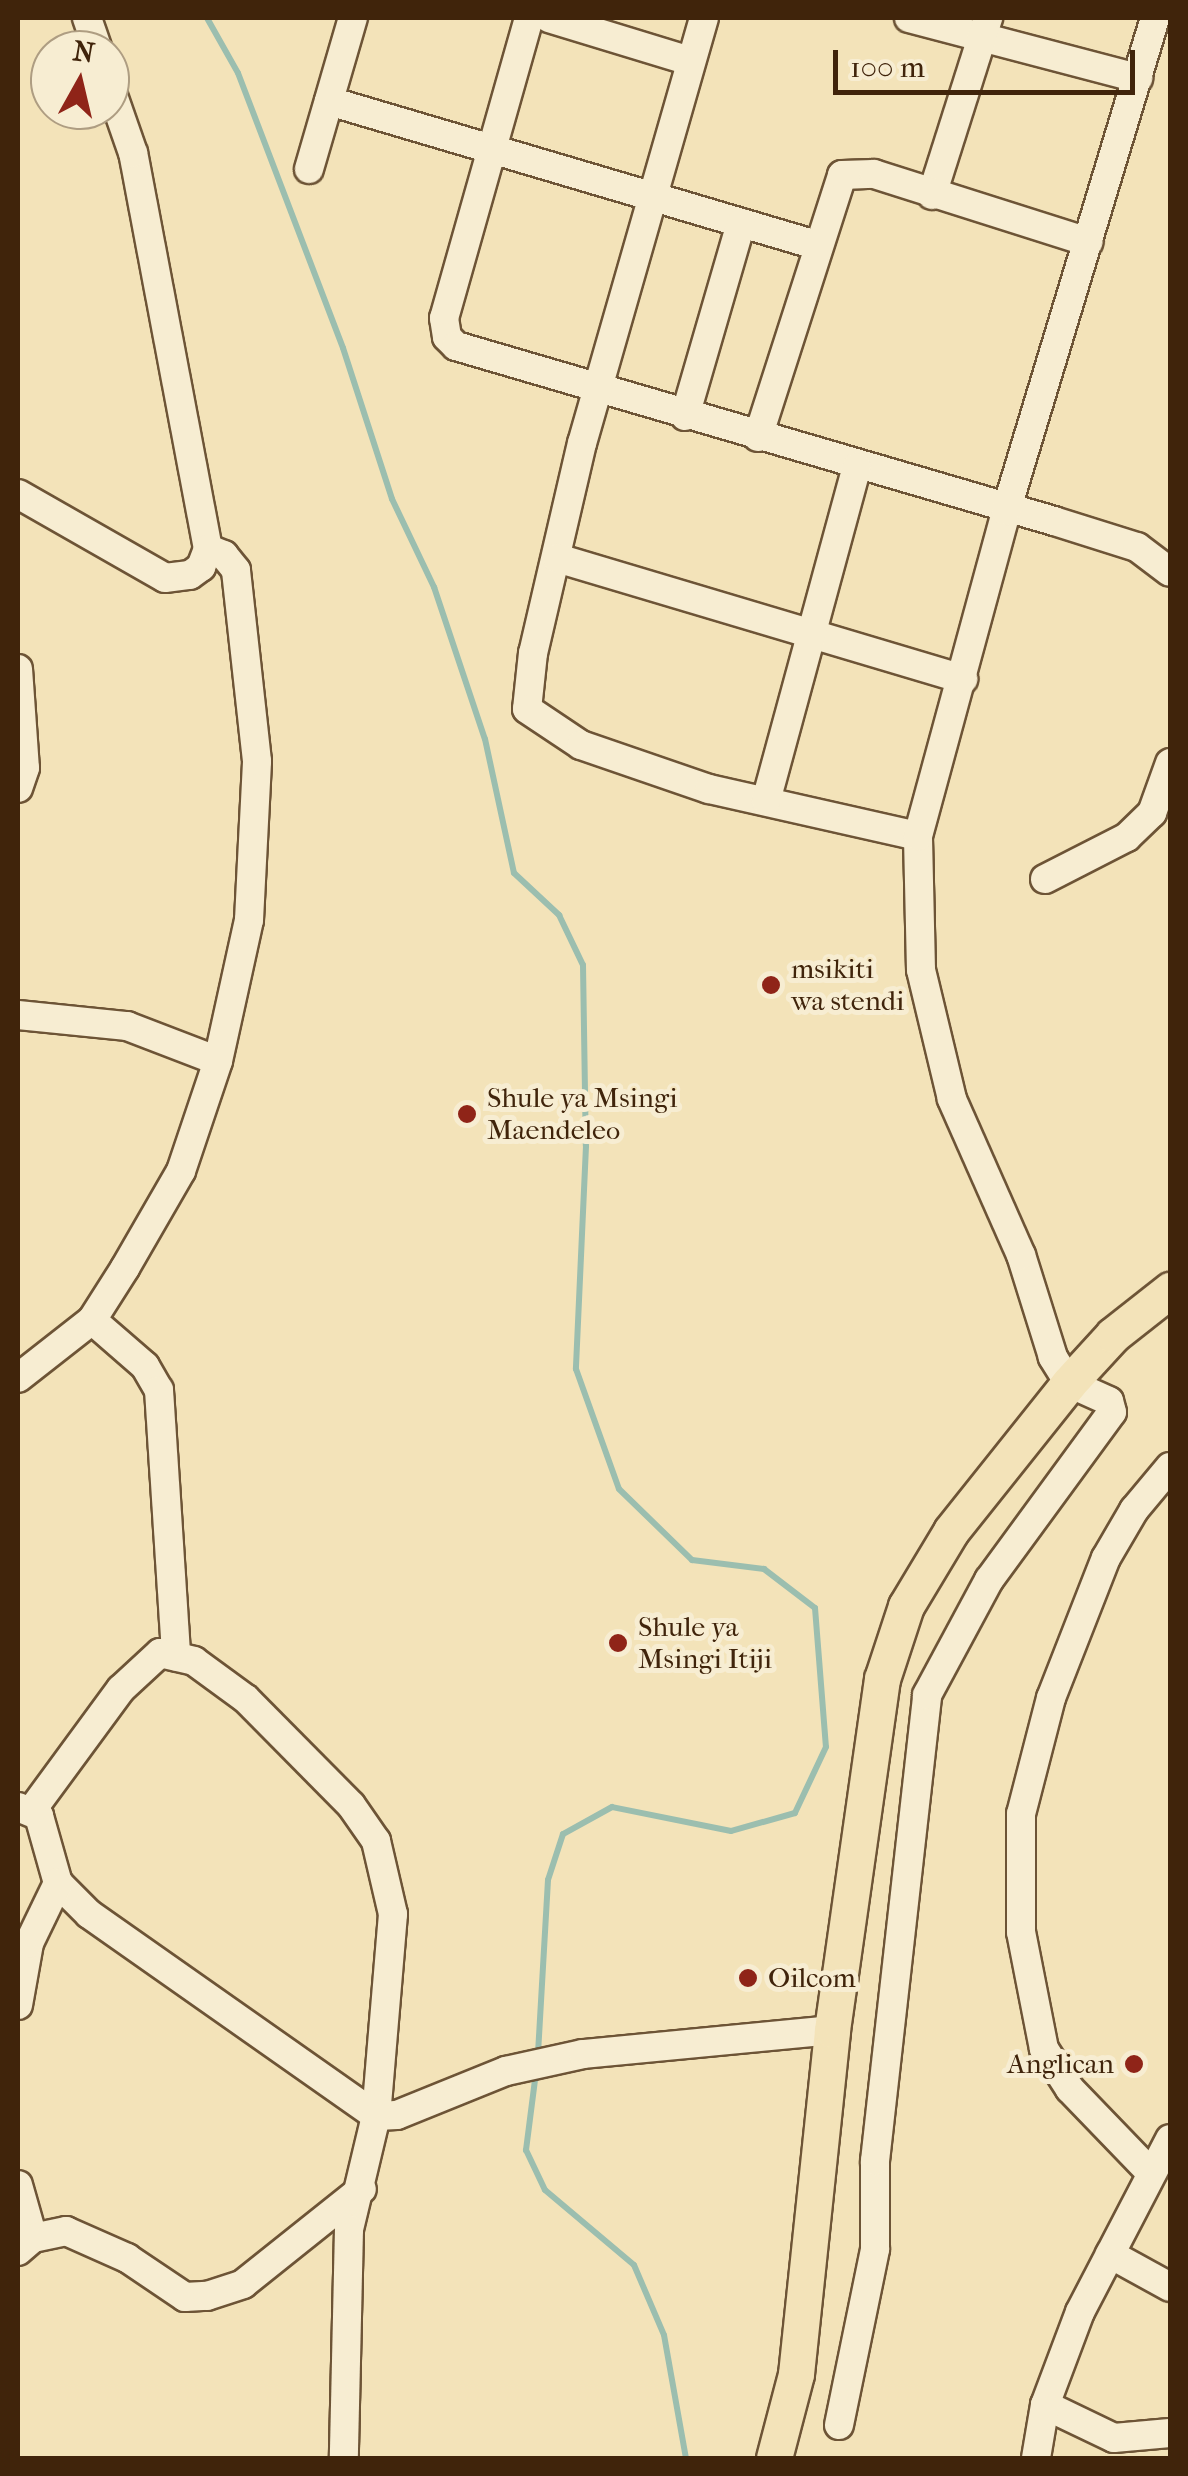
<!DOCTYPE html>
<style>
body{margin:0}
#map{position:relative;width:1188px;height:2476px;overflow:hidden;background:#f3e3b9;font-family:"IM FELL French Canon",serif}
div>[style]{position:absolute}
.stream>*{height:6px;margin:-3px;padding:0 3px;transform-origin:3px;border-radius:3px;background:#9bbeaf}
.roads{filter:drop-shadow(2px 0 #6d5436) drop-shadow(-2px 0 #6d5436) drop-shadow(0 2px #6d5436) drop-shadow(0 -2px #6d5436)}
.minor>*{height:28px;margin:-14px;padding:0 14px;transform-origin:14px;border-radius:14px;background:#f7edd2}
.major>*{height:35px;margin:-17.5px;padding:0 17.5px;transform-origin:17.5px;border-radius:17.5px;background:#f3e3b9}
.dots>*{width:28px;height:28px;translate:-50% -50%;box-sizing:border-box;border:5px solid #f7edd2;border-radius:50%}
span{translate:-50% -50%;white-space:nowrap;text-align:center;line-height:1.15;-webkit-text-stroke:10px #f7edd2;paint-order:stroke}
.poi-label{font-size:28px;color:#40240b}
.left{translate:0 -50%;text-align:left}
.right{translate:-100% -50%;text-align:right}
.frame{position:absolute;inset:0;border:20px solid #40240b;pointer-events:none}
.north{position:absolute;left:30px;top:30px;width:100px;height:100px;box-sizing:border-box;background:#f7edd2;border:2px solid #ae9d82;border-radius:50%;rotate:8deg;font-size:28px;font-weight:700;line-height:40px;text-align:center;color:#40240b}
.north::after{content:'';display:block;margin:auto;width:35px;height:45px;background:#8f2418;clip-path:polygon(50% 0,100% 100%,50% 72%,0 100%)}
.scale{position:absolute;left:833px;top:50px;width:302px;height:45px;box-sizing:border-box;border:5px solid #40240b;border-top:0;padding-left:12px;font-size:30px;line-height:35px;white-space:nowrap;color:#40240b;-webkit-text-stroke:8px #f7edd2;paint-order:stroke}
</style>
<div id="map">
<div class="stream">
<i style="left:207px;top:18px;width:63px;rotate:60.6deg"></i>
<i style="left:238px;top:73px;width:294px;rotate:69.1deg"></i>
<i style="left:343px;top:348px;width:159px;rotate:72deg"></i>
<i style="left:392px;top:499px;width:98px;rotate:64.5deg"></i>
<i style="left:434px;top:587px;width:160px;rotate:71.5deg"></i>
<i style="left:485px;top:739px;width:137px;rotate:77.8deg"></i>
<i style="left:514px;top:873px;width:62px;rotate:43deg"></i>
<i style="left:559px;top:915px;width:55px;rotate:64.4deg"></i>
<i style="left:583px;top:965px;width:181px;rotate:89.1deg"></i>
<i style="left:586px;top:1146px;width:223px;rotate:92.6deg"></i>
<i style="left:576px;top:1369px;width:127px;rotate:70.3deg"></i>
<i style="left:619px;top:1489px;width:102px;rotate:44.2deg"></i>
<i style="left:692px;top:1560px;width:73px;rotate:7.1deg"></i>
<i style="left:764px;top:1569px;width:64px;rotate:37.4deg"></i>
<i style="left:815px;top:1608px;width:139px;rotate:85.5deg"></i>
<i style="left:826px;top:1747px;width:73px;rotate:115.2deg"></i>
<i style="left:795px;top:1813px;width:66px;rotate:164.3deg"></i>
<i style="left:731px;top:1831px;width:121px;rotate:-168.6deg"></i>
<i style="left:612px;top:1807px;width:56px;rotate:151.1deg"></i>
<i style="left:563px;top:1834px;width:48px;rotate:108.1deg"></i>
<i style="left:548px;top:1880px;width:175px;rotate:93.3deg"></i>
<i style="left:536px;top:2072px;width:79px;rotate:97.3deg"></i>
<i style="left:526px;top:2150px;width:44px;rotate:64.6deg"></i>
<i style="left:545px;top:2190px;width:116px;rotate:40.1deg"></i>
<i style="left:634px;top:2265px;width:76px;rotate:66.8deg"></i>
<i style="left:664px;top:2335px;width:125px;rotate:79.9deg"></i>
</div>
<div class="roads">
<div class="minor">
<i style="left:87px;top:18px;width:34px;rotate:71deg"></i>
<i style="left:529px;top:18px;width:312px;rotate:105.8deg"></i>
<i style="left:444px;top:318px;width:19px;rotate:81deg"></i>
<i style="left:447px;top:337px;width:13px;rotate:45deg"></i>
<i style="left:456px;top:346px;width:623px;rotate:16.31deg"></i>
<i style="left:1054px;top:521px;width:87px;rotate:17.4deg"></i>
<i style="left:1137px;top:547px;width:41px;rotate:37.1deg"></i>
<i style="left:549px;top:18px;width:147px;rotate:17deg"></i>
<i style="left:704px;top:18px;width:442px;rotate:106deg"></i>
<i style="left:582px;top:443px;width:216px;rotate:103.1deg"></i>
<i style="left:533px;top:653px;width:56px;rotate:96.1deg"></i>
<i style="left:527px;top:709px;width:65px;rotate:33.7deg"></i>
<i style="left:581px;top:745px;width:135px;rotate:19deg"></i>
<i style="left:709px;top:789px;width:214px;rotate:12.7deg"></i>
<i style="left:909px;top:18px;width:237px;rotate:14.7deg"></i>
<i style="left:329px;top:101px;width:508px;rotate:16.47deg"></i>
<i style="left:309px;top:169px;width:157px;rotate:-73.8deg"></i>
<i style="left:932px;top:195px;width:186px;rotate:-72.4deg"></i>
<i style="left:685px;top:416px;width:201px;rotate:-73.8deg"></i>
<i style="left:758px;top:437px;width:275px;rotate:-72.2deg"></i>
<i style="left:842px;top:175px;width:32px;rotate:-2deg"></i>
<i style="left:874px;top:174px;width:225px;rotate:17.6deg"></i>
<i style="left:18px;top:494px;width:169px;rotate:29.7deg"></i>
<i style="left:165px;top:578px;width:25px;rotate:-7deg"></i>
<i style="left:190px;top:575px;width:14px;rotate:-36deg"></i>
<i style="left:201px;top:567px;width:19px;rotate:-69deg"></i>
<i style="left:208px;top:549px;width:403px;rotate:-100.7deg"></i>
<i style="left:133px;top:153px;width:70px;rotate:-109.2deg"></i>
<i style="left:557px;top:558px;width:424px;rotate:16.6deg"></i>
<i style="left:18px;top:669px;width:99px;rotate:86deg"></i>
<i style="left:25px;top:768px;width:21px;rotate:109deg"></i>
<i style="left:766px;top:801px;width:346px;rotate:-74.8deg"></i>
<i style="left:1045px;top:879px;width:92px;rotate:-27.1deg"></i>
<i style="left:1127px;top:837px;width:35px;rotate:-44deg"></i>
<i style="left:1152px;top:813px;width:53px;rotate:-70.2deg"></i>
<i style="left:18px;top:1015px;width:110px;rotate:5.8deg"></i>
<i style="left:127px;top:1026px;width:97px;rotate:21deg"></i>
<i style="left:92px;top:1320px;width:70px;rotate:41deg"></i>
<i style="left:145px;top:1366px;width:28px;rotate:60deg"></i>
<i style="left:159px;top:1390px;width:267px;rotate:86.3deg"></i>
<i style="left:18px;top:1378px;width:94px;rotate:-38.1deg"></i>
<i style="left:92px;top:1320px;width:62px;rotate:-57.6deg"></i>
<i style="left:125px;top:1268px;width:112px;rotate:-60deg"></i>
<i style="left:181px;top:1171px;width:116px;rotate:-71.4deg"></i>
<i style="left:218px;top:1061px;width:144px;rotate:-77.6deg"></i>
<i style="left:249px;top:920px;width:159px;rotate:-87.1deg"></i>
<i style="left:257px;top:761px;width:192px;rotate:-96.3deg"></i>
<i style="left:236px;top:570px;width:19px;rotate:-129deg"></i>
<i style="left:224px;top:555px;width:17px;rotate:-159deg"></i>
<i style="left:18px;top:1807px;width:23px;rotate:23deg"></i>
<i style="left:39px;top:1816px;width:70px;rotate:74.2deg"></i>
<i style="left:58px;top:1883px;width:44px;rotate:45deg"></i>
<i style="left:89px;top:1914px;width:351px;rotate:35.1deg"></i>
<i style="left:376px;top:2116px;width:21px;rotate:-3deg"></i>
<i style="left:397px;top:2115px;width:118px;rotate:-22deg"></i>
<i style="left:506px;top:2071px;width:79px;rotate:-12.4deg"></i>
<i style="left:583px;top:2054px;width:250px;rotate:-5.5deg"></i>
<i style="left:32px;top:1810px;width:150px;rotate:-53.7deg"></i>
<i style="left:121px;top:1689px;width:53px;rotate:-42.7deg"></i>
<i style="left:160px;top:1653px;width:35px;rotate:13deg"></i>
<i style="left:194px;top:1661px;width:64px;rotate:36.2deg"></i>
<i style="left:246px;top:1699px;width:149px;rotate:45.3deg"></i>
<i style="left:351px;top:1805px;width:44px;rotate:55.2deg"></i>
<i style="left:376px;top:1841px;width:75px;rotate:76.9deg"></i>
<i style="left:393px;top:1914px;width:203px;rotate:94.8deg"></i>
<i style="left:376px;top:2116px;width:116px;rotate:103.4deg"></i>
<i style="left:349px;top:2229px;width:229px;rotate:91.3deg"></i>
<i style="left:18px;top:2005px;width:63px;rotate:-79.9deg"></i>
<i style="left:29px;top:1943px;width:67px;rotate:-64.2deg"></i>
<i style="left:1151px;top:2173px;width:117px;rotate:-134deg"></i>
<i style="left:1070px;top:2089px;width:48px;rotate:-123deg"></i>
<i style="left:1044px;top:2049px;width:119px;rotate:-101.1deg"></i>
<i style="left:1021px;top:1932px;width:118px;rotate:-90deg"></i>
<i style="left:1021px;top:1814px;width:120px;rotate:-75.5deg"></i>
<i style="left:1051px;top:1698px;width:150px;rotate:-68.6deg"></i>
<i style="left:1106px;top:1558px;width:56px;rotate:-59.7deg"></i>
<i style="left:1134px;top:1510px;width:56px;rotate:-50.1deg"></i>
<i style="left:18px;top:2185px;width:55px;rotate:74.2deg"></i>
<i style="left:18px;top:2251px;width:20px;rotate:-41deg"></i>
<i style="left:33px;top:2238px;width:34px;rotate:-12deg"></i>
<i style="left:66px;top:2231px;width:67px;rotate:23.9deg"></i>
<i style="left:127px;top:2258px;width:70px;rotate:33.9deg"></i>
<i style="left:185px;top:2297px;width:22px;rotate:-3deg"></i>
<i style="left:207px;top:2296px;width:38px;rotate:-18deg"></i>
<i style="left:243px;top:2284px;width:152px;rotate:-38.6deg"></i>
<i style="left:1110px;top:2254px;width:68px;rotate:28.8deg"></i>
<i style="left:1045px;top:2405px;width:76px;rotate:25.6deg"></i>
<i style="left:1114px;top:2438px;width:56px;rotate:-5.1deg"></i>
<i style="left:839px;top:2425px;width:180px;rotate:-78.4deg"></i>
<i style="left:875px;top:2249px;width:88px;rotate:-90deg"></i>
<i style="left:875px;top:2161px;width:469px;rotate:-83.6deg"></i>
<i style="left:927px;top:1695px;width:131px;rotate:-61.7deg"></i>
<i style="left:989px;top:1580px;width:208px;rotate:-53.8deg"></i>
<i style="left:1112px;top:1412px;width:11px;rotate:-105deg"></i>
<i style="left:1109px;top:1401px;width:44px;rotate:-155.8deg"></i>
<i style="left:1069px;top:1383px;width:31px;rotate:-122deg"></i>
<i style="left:1053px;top:1357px;width:107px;rotate:-107.4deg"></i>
<i style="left:1021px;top:1255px;width:171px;rotate:-113.9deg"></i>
<i style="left:952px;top:1099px;width:133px;rotate:-103.5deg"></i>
<i style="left:921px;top:970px;width:134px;rotate:-91.3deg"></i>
<i style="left:918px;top:836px;width:337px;rotate:-74.8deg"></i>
<i style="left:1006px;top:511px;width:515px;rotate:-73.18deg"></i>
<i style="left:1036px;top:2458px;width:54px;rotate:-80.4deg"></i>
<i style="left:1045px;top:2405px;width:99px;rotate:-69.4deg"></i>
<i style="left:1080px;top:2312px;width:195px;rotate:-62.5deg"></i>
</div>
<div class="major">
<i style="left:774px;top:2458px;width:87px;rotate:-75.3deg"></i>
<i style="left:796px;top:2374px;width:346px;rotate:-84deg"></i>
<i style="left:832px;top:2030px;width:355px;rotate:-81.9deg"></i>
<i style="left:882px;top:1679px;width:77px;rotate:-71.8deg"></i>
<i style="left:906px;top:1606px;width:87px;rotate:-59deg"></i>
<i style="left:951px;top:1531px;width:189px;rotate:-51.4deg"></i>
<i style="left:1069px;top:1383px;width:65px;rotate:-47.5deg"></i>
<i style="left:1113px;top:1335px;width:73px;rotate:-38.3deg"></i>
</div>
</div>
<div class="dots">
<i style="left:771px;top:985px;background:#8f2418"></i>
<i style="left:467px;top:1114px;background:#8f2418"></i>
<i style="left:618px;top:1643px;background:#8f2418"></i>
<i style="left:748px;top:1978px;background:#8f2418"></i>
<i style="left:1134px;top:2064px;background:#8f2418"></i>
</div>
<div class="poi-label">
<span class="left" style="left:791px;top:985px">msikiti<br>wa stendi</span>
<span class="left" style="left:487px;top:1114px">Shule ya Msingi<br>Maendeleo</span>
<span class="left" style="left:638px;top:1643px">Shule ya<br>Msingi Itiji</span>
<span class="left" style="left:768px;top:1978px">Oilcom</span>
<span class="right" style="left:1114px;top:2064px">Anglican</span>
</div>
<div class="frame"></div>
<div class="north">N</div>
<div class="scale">100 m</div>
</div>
